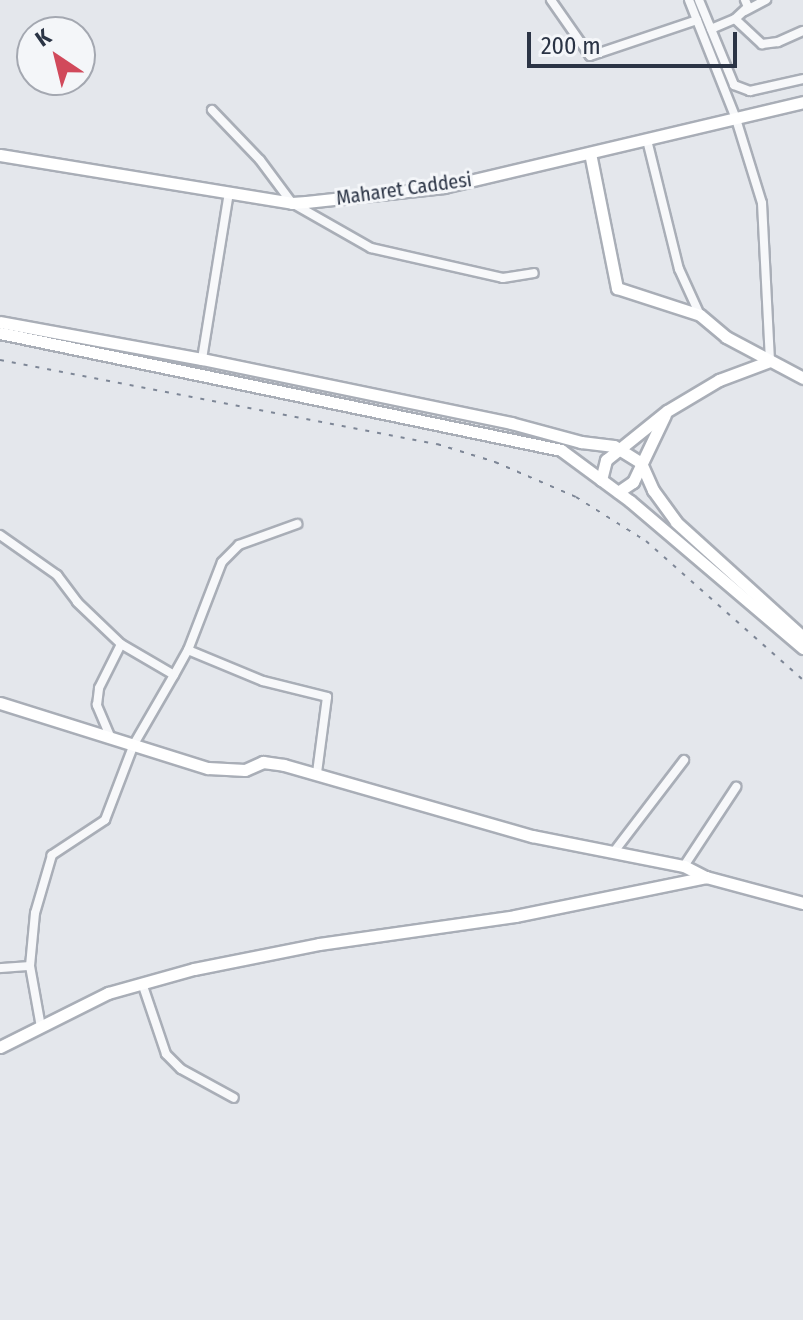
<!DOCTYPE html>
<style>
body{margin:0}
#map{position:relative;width:803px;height:1320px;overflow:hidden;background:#e4e7ec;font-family:"Fira Sans Condensed",sans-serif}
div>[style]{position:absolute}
.roads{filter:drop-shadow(2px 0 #a9aeb7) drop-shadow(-2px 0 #a9aeb7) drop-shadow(0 2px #a9aeb7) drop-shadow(0 -2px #a9aeb7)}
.street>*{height:8px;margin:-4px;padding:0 4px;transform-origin:4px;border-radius:4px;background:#f7f8fa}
.secondary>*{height:11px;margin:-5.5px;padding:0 5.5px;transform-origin:5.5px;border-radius:5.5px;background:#fff}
.rail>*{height:2px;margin-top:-1px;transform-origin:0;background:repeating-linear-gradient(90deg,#7d8696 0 4px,transparent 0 12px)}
span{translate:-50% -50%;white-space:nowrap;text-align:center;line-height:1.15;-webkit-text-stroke:6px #f4f6f9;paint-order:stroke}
.street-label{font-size:20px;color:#2b3445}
.north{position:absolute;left:16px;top:16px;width:80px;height:80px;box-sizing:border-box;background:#f4f6f9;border:2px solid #a4a8b1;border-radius:50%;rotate:325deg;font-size:22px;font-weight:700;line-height:32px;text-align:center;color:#2b3445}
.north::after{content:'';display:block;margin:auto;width:28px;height:36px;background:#d1495b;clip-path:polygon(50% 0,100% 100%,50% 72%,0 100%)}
.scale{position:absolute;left:527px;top:32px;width:210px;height:36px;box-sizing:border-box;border:4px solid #2b3445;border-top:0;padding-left:10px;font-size:24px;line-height:28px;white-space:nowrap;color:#2b3445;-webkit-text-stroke:6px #f4f6f9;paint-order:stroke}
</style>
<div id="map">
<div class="roads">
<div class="street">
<i style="left:551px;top:0;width:68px;rotate:55.1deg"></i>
<i style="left:590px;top:56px;width:113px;rotate:-18.6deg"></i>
<i style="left:689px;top:0;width:128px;rotate:68.4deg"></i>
<i style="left:736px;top:119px;width:88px;rotate:72.8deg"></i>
<i style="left:762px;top:203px;width:158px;rotate:87.1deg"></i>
<i style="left:699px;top:0;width:92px;rotate:67.6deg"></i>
<i style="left:734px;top:85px;width:17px;rotate:21deg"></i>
<i style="left:750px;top:91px;width:54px;rotate:-12.8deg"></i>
<i style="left:745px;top:11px;width:24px;rotate:-28deg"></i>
<i style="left:735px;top:19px;width:37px;rotate:43deg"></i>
<i style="left:762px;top:44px;width:16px;rotate:-7deg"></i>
<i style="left:778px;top:42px;width:27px;rotate:-24deg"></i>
<i style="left:711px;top:29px;width:26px;rotate:-23deg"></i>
<i style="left:735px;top:19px;width:18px;rotate:-43deg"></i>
<i style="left:748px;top:7px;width:8px;rotate:-113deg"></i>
<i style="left:212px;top:110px;width:69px;rotate:46.2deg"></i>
<i style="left:260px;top:160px;width:54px;rotate:53.3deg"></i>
<i style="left:292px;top:203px;width:91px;rotate:29.7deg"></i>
<i style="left:371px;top:248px;width:135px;rotate:12.8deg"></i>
<i style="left:503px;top:278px;width:31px;rotate:-9deg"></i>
<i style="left:647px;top:140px;width:133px;rotate:76.1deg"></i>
<i style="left:679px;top:269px;width:51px;rotate:65.5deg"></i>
<i style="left:202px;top:359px;width:169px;rotate:-80.8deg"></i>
<i style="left:0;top:535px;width:70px;rotate:35.1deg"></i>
<i style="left:57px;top:575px;width:34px;rotate:53deg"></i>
<i style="left:77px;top:602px;width:61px;rotate:43.7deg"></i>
<i style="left:121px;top:644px;width:61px;rotate:30.3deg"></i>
<i style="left:174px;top:675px;width:80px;rotate:120.1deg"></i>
<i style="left:134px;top:744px;width:81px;rotate:110.9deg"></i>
<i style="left:105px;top:820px;width:64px;rotate:146.6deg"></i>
<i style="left:52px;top:855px;width:60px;rotate:106.3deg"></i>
<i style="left:35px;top:913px;width:53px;rotate:95.4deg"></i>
<i style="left:30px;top:966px;width:62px;rotate:79.8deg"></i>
<i style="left:188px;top:650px;width:94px;rotate:-68.9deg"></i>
<i style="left:222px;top:562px;width:24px;rotate:-45deg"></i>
<i style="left:239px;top:545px;width:62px;rotate:-19.9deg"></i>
<i style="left:174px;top:675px;width:29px;rotate:-61deg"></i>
<i style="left:188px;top:650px;width:81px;rotate:22.5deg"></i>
<i style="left:263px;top:681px;width:66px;rotate:14deg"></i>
<i style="left:327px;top:697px;width:77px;rotate:97.5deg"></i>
<i style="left:110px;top:736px;width:34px;rotate:-113deg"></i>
<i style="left:97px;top:705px;width:17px;rotate:-83deg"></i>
<i style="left:99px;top:688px;width:49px;rotate:-63.4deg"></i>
<i style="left:613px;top:853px;width:117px;rotate:-52.6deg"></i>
<i style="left:684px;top:866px;width:95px;rotate:-56.6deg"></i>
<i style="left:0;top:968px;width:30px;rotate:-4deg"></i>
<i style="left:142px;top:983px;width:75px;rotate:71.3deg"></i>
<i style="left:166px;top:1054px;width:21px;rotate:45deg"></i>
<i style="left:181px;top:1069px;width:60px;rotate:28.7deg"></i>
</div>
<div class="secondary">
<i style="left:590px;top:153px;width:138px;rotate:78.7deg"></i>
<i style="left:617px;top:288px;width:87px;rotate:18deg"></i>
<i style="left:700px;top:315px;width:34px;rotate:40deg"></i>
<i style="left:726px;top:337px;width:87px;rotate:28deg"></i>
<i style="left:0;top:155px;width:296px;rotate:9.3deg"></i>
<i style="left:292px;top:203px;width:14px;rotate:-4deg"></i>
<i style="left:306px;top:202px;width:139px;rotate:-6.2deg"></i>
<i style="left:444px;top:187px;width:369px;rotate:-13.3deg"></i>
<i style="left:0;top:322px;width:205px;rotate:10.4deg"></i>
<i style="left:202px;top:359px;width:316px;rotate:11.7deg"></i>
<i style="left:511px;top:423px;width:73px;rotate:15.2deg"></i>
<i style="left:581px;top:442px;width:33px;rotate:7deg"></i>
<i style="left:614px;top:446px;width:32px;rotate:32deg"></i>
<i style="left:641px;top:463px;width:30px;rotate:66deg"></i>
<i style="left:653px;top:490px;width:39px;rotate:54deg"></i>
<i style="left:676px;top:522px;width:171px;rotate:42.2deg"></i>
<i style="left:0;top:333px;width:573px;rotate:11.78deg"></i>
<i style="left:561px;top:450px;width:86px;rotate:36.5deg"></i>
<i style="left:630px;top:501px;width:227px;rotate:40.4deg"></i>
<i style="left:601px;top:480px;width:21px;rotate:-76deg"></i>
<i style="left:606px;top:460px;width:78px;rotate:-38.8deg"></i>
<i style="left:667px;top:411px;width:61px;rotate:-30.8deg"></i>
<i style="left:719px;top:380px;width:54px;rotate:-20.4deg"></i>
<i style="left:618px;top:492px;width:18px;rotate:-34deg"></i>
<i style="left:633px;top:482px;width:74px;rotate:-64.5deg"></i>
<i style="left:0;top:703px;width:218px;rotate:17.4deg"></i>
<i style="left:208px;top:768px;width:37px;rotate:3deg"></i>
<i style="left:245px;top:770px;width:20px;rotate:-24deg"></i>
<i style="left:263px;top:762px;width:21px;rotate:8deg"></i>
<i style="left:284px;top:765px;width:258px;rotate:16deg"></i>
<i style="left:532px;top:836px;width:155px;rotate:11.2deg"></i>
<i style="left:684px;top:866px;width:25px;rotate:27deg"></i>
<i style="left:0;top:1047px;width:121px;rotate:-26.6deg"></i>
<i style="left:108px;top:993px;width:89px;rotate:-15.6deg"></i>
<i style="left:194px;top:969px;width:127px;rotate:-11.3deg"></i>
<i style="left:319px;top:944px;width:198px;rotate:-8.1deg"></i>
<i style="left:515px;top:916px;width:195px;rotate:-11.5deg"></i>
<i style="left:706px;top:877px;width:100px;rotate:15deg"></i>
</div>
</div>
<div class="rail">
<i style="left:0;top:360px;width:445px;rotate:10.9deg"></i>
<i style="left:437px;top:444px;width:61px;rotate:17.2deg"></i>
<i style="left:495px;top:462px;width:88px;rotate:23.4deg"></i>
<i style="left:576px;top:497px;width:83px;rotate:32.2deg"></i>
<i style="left:646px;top:541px;width:210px;rotate:41.5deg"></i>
</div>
<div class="street-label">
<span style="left:404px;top:189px;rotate:-8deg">Maharet Caddesi</span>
</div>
<div class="north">K</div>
<div class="scale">200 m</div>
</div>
